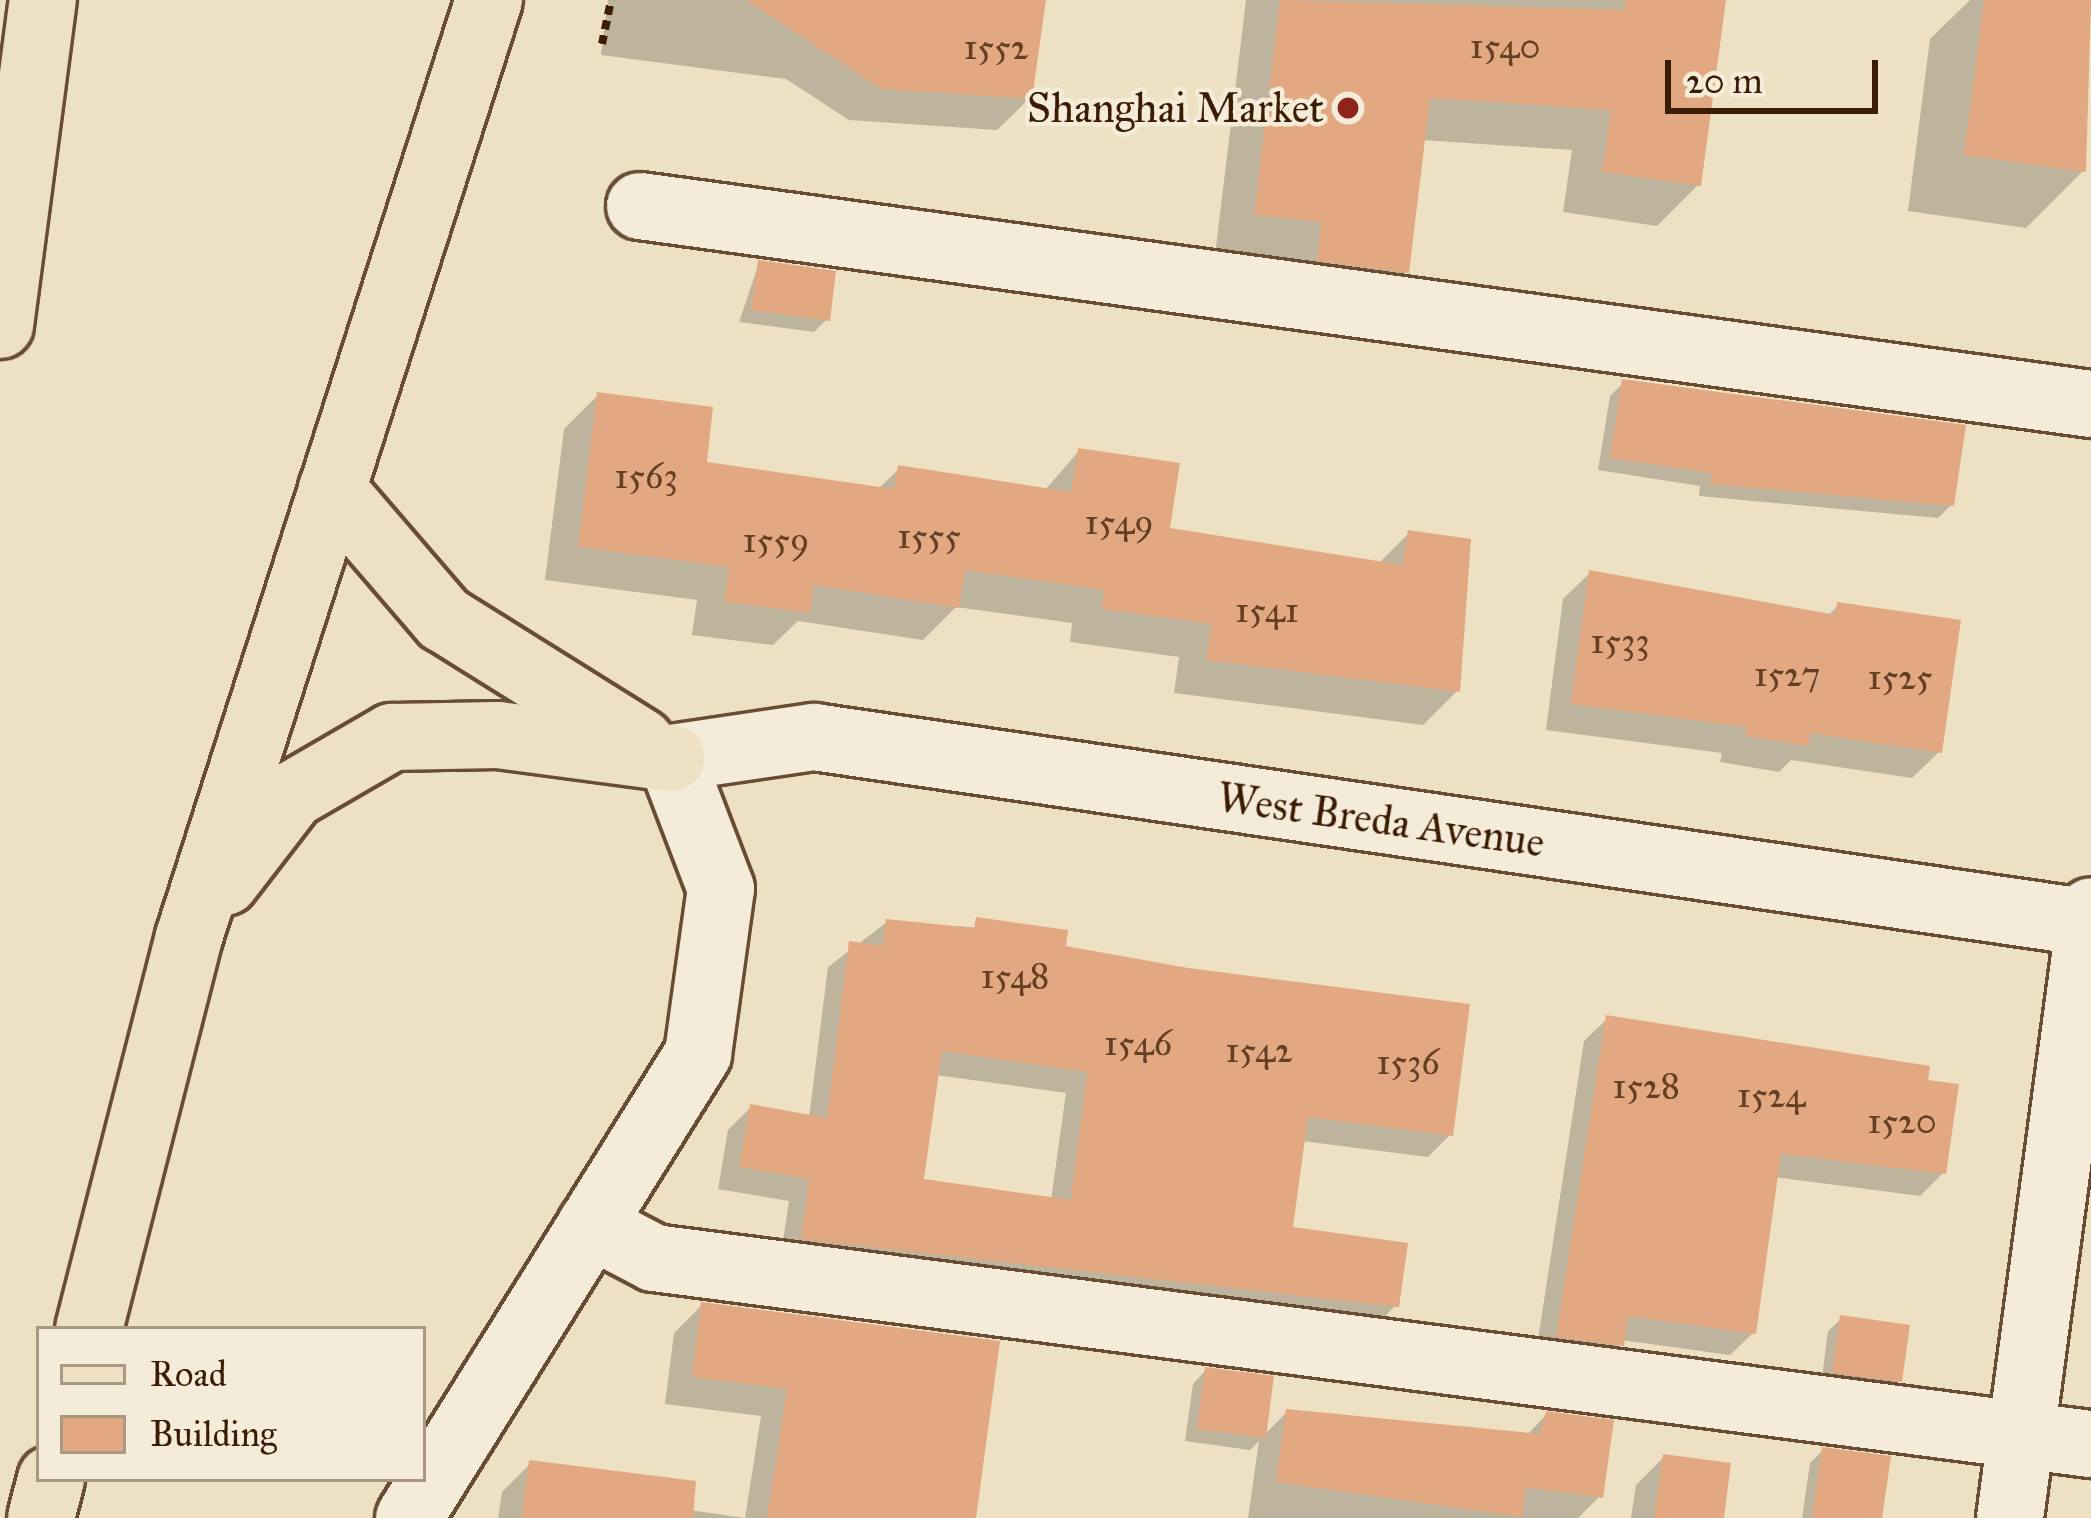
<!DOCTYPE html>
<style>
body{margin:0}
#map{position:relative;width:2091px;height:1518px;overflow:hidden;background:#eee0c3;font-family:"IM FELL Great Primer",serif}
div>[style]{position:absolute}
.shadow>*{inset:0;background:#0003}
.building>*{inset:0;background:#e1a881}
.path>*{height:8px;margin-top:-4px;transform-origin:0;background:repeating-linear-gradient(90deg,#3b1c04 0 9px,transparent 0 15px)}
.roads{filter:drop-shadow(3px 0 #684d34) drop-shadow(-3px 0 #684d34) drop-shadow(0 3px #684d34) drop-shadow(0 -3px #684d34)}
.minor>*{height:66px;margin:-33px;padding:0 33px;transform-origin:33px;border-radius:33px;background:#f4ebd8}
.major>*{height:66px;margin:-33px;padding:0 33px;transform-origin:33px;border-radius:33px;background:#eee0c3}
.dots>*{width:33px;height:33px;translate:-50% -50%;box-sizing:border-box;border:6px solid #f4ebd8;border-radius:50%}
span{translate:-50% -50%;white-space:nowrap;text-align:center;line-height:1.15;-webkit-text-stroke:9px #f4ebd8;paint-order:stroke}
.number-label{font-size:36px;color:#643f23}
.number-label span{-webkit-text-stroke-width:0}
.poi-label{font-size:42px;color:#3b1c04}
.right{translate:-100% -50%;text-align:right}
.street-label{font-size:42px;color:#3b1c04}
.legend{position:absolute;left:36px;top:1326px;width:390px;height:156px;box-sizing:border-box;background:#f4ebd8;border:3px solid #aa9883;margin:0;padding:15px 21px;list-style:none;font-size:36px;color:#3b1c04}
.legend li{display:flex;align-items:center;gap:24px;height:60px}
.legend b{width:60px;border:3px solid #aa9883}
.scale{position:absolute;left:1665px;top:60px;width:213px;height:54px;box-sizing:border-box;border:6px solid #3b1c04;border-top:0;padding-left:15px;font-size:36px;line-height:42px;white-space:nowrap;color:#3b1c04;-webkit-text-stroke:9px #f4ebd8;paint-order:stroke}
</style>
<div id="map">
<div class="shadow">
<i style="clip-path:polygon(608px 0,1043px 0,1030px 98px,997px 130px,849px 120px,786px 79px,601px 55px)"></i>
<i style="clip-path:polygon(1246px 0,1723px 0,1698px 185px,1657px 226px,1563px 212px,1572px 150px,1422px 140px,1406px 272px,1365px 313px,1215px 255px)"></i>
<i style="clip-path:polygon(1970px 0,2091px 0,2083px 171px,2026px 228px,1908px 211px,1930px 39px)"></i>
<i style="clip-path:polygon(759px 263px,827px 319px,814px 332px,739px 322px)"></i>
<i style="clip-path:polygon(1623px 383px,1951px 505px,1938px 518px,1699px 496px,1700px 486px,1598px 470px,1610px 396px)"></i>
<i style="clip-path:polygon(598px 395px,703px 465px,878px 489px,899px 469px,1044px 491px,1079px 451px,1167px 530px,1378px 564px,1409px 533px,1457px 691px,1423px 725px,1174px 693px,1179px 657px,1070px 642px,1072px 623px,956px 607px,923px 640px,798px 621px,773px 645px,692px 635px,697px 600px,545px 580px,564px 429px)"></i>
<i style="clip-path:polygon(1590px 573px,1827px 617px,1838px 605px,1939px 752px,1912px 778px,1791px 760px,1779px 772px,1720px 762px,1722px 753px,1546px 730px,1563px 599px)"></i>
<i style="clip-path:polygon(evenodd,887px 922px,1065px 933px,1063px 948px,1450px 1135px,1428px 1157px,1302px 1141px,1290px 1230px,1396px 1305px,1374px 1327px,780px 1261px,789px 1201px,718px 1189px,728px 1130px,751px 1107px,809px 1118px,828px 967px,887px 922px,936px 1075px,1066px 1093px,1051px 1200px,921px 1181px,936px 1075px)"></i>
<i style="clip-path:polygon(1607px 1019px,1924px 1082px,1943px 1173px,1920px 1196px,1774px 1177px,1753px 1333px,1730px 1355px,1622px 1340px,1598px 1367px,1535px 1359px,1584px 1041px)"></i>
<i style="clip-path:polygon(702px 1305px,973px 1518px,498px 1518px,502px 1492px,530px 1464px,607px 1498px,745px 1518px,761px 1416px,665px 1404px,674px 1333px)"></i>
<i style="clip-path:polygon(1842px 1318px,1899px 1380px,1886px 1393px,1821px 1385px,1828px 1331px)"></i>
<i style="clip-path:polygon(1206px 1370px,1263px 1436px,1287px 1412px,1526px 1436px,1547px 1414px,1600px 1496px,1578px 1518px,1248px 1518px,1259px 1441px,1250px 1450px,1185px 1441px,1193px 1384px)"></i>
<i style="clip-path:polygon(1823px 1450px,1879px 1518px,1802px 1518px,1810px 1463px)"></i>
<i style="clip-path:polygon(1664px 1457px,1721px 1518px,1631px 1518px,1636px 1485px)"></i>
</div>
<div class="building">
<i style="clip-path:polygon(746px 0,1046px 0,1032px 99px,882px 89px)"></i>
<i style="clip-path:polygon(1280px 0,1624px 10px,1626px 0,1726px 0,1701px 186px,1602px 172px,1611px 110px,1430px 98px,1409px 273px,1317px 261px,1321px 222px,1254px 215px)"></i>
<i style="clip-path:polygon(1984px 0,2091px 0,2086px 172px,1964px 155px)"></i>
<i style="clip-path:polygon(758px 260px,836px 271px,830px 321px,751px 310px)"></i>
<i style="clip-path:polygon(1622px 379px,1966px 425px,1954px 506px,1710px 484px,1712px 473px,1610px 458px)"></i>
<i style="clip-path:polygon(597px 392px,713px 407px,707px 462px,894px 489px,898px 465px,1071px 492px,1078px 448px,1180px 463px,1170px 528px,1403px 565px,1408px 530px,1471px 539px,1460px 692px,1206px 660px,1211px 624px,1102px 609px,1104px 590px,965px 570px,959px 608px,814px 585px,810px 613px,724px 602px,729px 567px,578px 547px)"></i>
<i style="clip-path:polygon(1589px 570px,1836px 615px,1837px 602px,1961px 620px,1942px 753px,1810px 733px,1808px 746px,1745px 736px,1747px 727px,1571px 704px)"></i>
<i style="clip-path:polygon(evenodd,976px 917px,1068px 930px,1066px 946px,1188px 968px,1470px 1004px,1453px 1136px,1308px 1117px,1293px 1227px,1408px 1243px,1399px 1307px,801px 1239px,809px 1179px,739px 1167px,750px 1104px,827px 1118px,849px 941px,883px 946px,886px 919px,974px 928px,976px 917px,942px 1051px,1087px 1072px,1071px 1200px,924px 1179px,942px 1051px)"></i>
<i style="clip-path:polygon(1606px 1015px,1930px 1066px,1928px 1080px,1959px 1084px,1946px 1174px,1781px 1154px,1756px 1334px,1628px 1316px,1624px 1346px,1556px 1337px)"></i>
<i style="clip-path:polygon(701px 1302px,1000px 1341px,976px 1518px,767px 1518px,787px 1389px,692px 1377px)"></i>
<i style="clip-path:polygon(1840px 1315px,1910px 1325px,1902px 1382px,1832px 1373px)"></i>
<i style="clip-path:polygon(1205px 1367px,1274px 1376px,1266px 1438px,1197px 1429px)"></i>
<i style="clip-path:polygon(1286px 1409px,1540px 1434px,1546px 1411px,1614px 1420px,1603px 1498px,1526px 1487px,1522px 1517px,1276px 1482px)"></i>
<i style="clip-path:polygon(1822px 1447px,1891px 1456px,1882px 1518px,1812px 1518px)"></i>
<i style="clip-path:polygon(1663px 1454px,1731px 1463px,1724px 1518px,1654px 1518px)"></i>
<i style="clip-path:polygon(529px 1460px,696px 1481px,693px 1518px,521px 1518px)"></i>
</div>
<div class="path">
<i style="left:602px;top:44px;width:45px;rotate:-78.4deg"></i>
</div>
<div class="roads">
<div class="minor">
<i style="left:640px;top:206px;width:1464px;rotate:7.77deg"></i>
<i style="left:591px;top:1225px;width:71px;rotate:27.6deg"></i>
<i style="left:654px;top:1258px;width:1449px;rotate:7.38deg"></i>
<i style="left:409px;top:1518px;width:547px;rotate:-58.08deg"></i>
<i style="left:698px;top:1054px;width:167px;rotate:-82.1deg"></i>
<i style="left:721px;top:889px;width:140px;rotate:-110.9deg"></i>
<i style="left:671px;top:758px;width:145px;rotate:-8.4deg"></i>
<i style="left:814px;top:737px;width:1290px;rotate:8.29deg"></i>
<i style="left:2010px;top:1518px;width:612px;rotate:-82.4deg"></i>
</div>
<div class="major">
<i style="left:0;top:325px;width:328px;rotate:-82.5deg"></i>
<i style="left:332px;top:489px;width:172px;rotate:49.3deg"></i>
<i style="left:444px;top:619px;width:232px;rotate:32deg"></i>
<i style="left:225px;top:882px;width:110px;rotate:-52.4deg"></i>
<i style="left:292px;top:795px;width:116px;rotate:-30.1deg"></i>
<i style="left:392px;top:737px;width:106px;rotate:-1.1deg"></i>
<i style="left:498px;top:735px;width:175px;rotate:7.6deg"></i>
<i style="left:89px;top:1329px;width:405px;rotate:-75.7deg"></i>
<i style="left:189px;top:937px;width:984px;rotate:-72.25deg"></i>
<i style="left:41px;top:1518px;width:40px;rotate:-75.6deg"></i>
</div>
</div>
<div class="dots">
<i style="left:1348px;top:108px;background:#8f2418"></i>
</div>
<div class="number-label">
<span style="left:1505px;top:47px">1540</span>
<span style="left:996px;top:48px">1552</span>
<span style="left:646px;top:477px">1563</span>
<span style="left:1119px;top:523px">1549</span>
<span style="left:929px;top:537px">1555</span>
<span style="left:776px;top:541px">1559</span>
<span style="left:1267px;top:611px">1541</span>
<span style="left:1620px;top:642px">1533</span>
<span style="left:1787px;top:675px">1527</span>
<span style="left:1900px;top:678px">1525</span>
<span style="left:1015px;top:977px">1548</span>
<span style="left:1138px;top:1044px">1546</span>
<span style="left:1259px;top:1051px">1542</span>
<span style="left:1408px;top:1063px">1536</span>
<span style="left:1646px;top:1087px">1528</span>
<span style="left:1771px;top:1096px">1524</span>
<span style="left:1902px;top:1122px">1520</span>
</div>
<div class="poi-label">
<span class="right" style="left:1324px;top:108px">Shanghai Market</span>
</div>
<div class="street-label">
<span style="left:1381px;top:820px;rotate:8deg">West Breda Avenue</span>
</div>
<ul class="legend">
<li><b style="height:15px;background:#eee0c3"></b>Road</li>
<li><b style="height:33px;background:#e1a881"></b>Building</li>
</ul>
<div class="scale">20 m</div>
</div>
